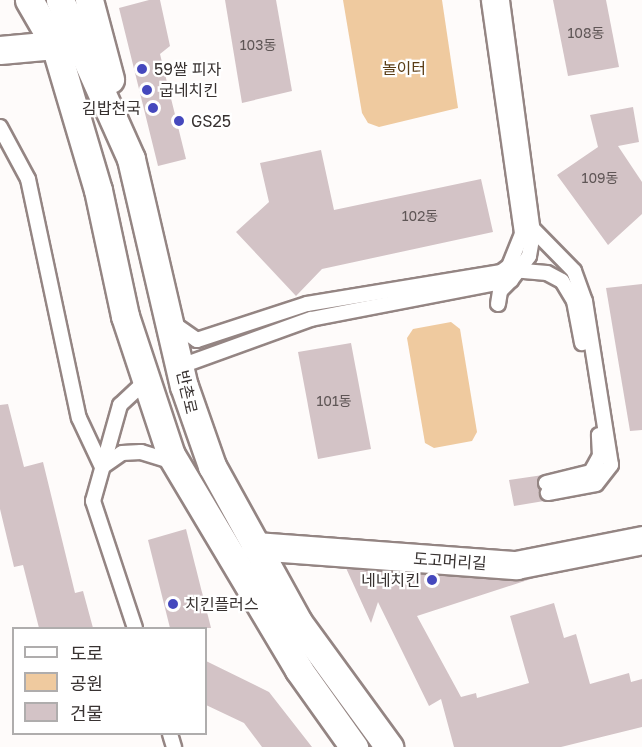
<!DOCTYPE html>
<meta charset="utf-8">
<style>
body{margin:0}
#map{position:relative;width:642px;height:747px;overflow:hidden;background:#fefbfa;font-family:"Golos Text","Noto Sans KR",sans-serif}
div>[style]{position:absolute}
.green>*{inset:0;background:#efca9f}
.building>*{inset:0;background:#d3c3c6}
.roads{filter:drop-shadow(2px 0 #948583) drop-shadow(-2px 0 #948583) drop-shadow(0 2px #948583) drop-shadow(0 -2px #948583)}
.lane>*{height:14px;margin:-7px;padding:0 7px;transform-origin:7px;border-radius:7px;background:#fff}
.street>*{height:27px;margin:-13.5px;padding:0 13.5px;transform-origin:13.5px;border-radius:13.5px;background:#fff}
.dots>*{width:16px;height:16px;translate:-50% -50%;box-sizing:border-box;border:3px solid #fff;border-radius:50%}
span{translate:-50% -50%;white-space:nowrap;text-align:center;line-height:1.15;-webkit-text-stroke:4.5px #fff;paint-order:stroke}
.number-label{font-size:14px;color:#5f5656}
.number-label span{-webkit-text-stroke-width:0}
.park-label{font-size:16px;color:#5a3d16}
.poi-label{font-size:16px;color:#383231}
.left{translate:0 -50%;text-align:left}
.right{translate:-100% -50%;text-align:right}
.street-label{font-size:16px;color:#383231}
.legend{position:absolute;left:12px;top:627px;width:195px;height:108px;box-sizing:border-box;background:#fff;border:2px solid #afadad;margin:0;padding:8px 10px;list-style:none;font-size:18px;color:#383231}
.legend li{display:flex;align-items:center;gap:12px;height:30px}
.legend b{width:30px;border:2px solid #afadad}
</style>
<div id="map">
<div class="green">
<i style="clip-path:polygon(343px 0,442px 0,458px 108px,379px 127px,368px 123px,362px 113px)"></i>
<i style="clip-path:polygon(451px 322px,460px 329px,477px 432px,472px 441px,434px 448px,425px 443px,407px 338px,413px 329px)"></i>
</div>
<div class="building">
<i style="clip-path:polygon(149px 0,160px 0,170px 46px,160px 54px,186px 159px,158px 166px,119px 8px)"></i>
<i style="clip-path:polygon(225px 0,276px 0,292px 91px,242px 103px)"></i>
<i style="clip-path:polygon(553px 0,606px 0,619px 67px,568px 76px)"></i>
<i style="clip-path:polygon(633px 107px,639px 142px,618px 146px,642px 182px,642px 214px,608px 245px,557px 175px,598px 147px,590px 115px)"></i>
<i style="clip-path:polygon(321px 150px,334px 210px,481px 179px,493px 232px,322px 269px,296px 296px,236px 232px,269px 202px,260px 163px)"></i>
<i style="clip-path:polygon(642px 284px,642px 430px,630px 431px,606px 288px)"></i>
<i style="clip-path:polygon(351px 343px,371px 449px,318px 459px,298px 352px)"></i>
<i style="clip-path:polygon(8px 404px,24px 467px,43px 462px,75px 593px,83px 591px,93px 628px,39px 628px,23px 565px,14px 567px,0 509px,0 405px)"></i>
<i style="clip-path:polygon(543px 475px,537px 485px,544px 501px,514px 506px,509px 480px)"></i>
<i style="clip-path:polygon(186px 529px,211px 628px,170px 628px,148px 540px)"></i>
<i style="clip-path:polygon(346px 568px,515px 581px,540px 576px,417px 616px,461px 697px,476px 693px,477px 698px,529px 683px,510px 616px,554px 603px,564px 638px,576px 634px,590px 684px,629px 673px,631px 682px,642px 679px,642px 727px,561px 747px,454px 747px,441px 699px,429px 706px,378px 602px,371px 623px)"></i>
<i style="clip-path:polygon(206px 661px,269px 692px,312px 747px,262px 747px,244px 723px,206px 705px)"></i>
</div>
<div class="roads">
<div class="lane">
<i style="left:0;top:127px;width:59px;rotate:61.7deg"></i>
<i style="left:28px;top:179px;width:244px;rotate:78deg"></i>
<i style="left:79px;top:418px;width:54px;rotate:64.9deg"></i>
<i style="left:102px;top:467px;width:24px;rotate:-35deg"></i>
<i style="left:122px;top:453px;width:19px;rotate:-3deg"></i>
<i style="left:141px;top:452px;width:34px;rotate:17deg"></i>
<i style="left:530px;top:226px;width:63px;rotate:45.6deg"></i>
<i style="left:574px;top:271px;width:32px;rotate:70deg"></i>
<i style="left:585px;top:301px;width:166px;rotate:81deg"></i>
<i style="left:611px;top:465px;width:24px;rotate:128deg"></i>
<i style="left:596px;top:484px;width:49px;rotate:169.4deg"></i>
<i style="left:512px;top:270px;width:35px;rotate:5deg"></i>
<i style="left:547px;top:273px;width:17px;rotate:28deg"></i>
<i style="left:562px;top:281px;width:23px;rotate:59deg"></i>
<i style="left:574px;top:301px;width:43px;rotate:79.2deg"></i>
<i style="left:498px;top:304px;width:13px;rotate:-81deg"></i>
<i style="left:500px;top:291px;width:14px;rotate:-45deg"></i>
<i style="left:174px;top:324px;width:28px;rotate:35deg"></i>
<i style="left:197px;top:340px;width:116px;rotate:-18.1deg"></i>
<i style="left:307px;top:304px;width:197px;rotate:-9.4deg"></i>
<i style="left:501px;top:272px;width:10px;rotate:-37deg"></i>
<i style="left:509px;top:266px;width:35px;rotate:-68deg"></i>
<i style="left:522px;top:233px;width:235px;rotate:-98.1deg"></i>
<i style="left:181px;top:366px;width:138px;rotate:-19.9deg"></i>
<i style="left:311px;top:319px;width:204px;rotate:-11deg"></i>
<i style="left:511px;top:280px;width:30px;rotate:-53deg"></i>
<i style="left:529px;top:256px;width:23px;rotate:-80deg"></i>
<i style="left:533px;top:233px;width:235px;rotate:-97.6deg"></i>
<i style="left:546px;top:483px;width:46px;rotate:-13.7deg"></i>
<i style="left:591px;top:472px;width:18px;rotate:-61deg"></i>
<i style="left:600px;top:456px;width:21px;rotate:-93deg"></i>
<i style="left:135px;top:628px;width:134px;rotate:-108.3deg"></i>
<i style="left:93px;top:501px;width:100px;rotate:-74.3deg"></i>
<i style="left:120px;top:405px;width:35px;rotate:-43deg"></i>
<i style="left:170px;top:734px;width:14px;rotate:73deg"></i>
</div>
<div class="street">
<i style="left:29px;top:0;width:52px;rotate:60deg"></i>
<i style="left:55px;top:45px;width:151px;rotate:73.5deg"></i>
<i style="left:98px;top:190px;width:129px;rotate:77.9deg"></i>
<i style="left:125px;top:316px;width:146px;rotate:71.7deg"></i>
<i style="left:171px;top:455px;width:250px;rotate:59.2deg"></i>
<i style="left:299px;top:670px;width:95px;rotate:54.5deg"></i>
<i style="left:60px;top:0;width:174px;rotate:65.9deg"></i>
<i style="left:131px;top:159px;width:233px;rotate:76.9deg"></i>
<i style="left:184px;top:386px;width:85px;rotate:70.7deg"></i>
<i style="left:212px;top:466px;width:178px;rotate:61.1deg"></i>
<i style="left:298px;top:622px;width:155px;rotate:53.9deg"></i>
<i style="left:89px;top:0;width:82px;rotate:75.1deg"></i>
<i style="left:0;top:50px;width:55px;rotate:-5.2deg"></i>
<i style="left:255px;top:546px;width:262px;rotate:4.2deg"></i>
<i style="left:516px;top:565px;width:128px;rotate:-11.2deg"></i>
</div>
</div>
<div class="dots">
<i style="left:142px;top:69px;background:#4548bd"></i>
<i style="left:147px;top:90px;background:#4548bd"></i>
<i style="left:153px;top:108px;background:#4548bd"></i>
<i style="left:179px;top:121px;background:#4548bd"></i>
<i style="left:432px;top:580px;background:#4548bd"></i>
<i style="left:173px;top:604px;background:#4548bd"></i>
</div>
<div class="number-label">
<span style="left:586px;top:33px">108동</span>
<span style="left:258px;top:45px">103동</span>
<span style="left:600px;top:178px">109동</span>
<span style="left:420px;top:216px">102동</span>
<span style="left:334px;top:401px">101동</span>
</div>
<div class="park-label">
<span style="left:404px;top:68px">놀이터</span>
</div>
<div class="poi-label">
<span class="left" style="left:154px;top:69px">59쌀 피자</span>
<span class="left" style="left:159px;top:90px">굽네치킨</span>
<span class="right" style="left:141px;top:108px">김밥천국</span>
<span class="left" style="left:191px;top:121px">GS25</span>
<span class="right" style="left:420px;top:580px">네네치킨</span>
<span class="left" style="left:185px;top:604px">치킨플러스</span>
</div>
<div class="street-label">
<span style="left:187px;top:392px;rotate:77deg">반촌로</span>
<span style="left:450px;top:561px;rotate:4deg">도고머리길</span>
</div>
<ul class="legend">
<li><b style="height:8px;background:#fff"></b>도로</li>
<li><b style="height:16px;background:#efca9f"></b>공원</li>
<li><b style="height:16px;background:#d3c3c6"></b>건물</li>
</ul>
</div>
